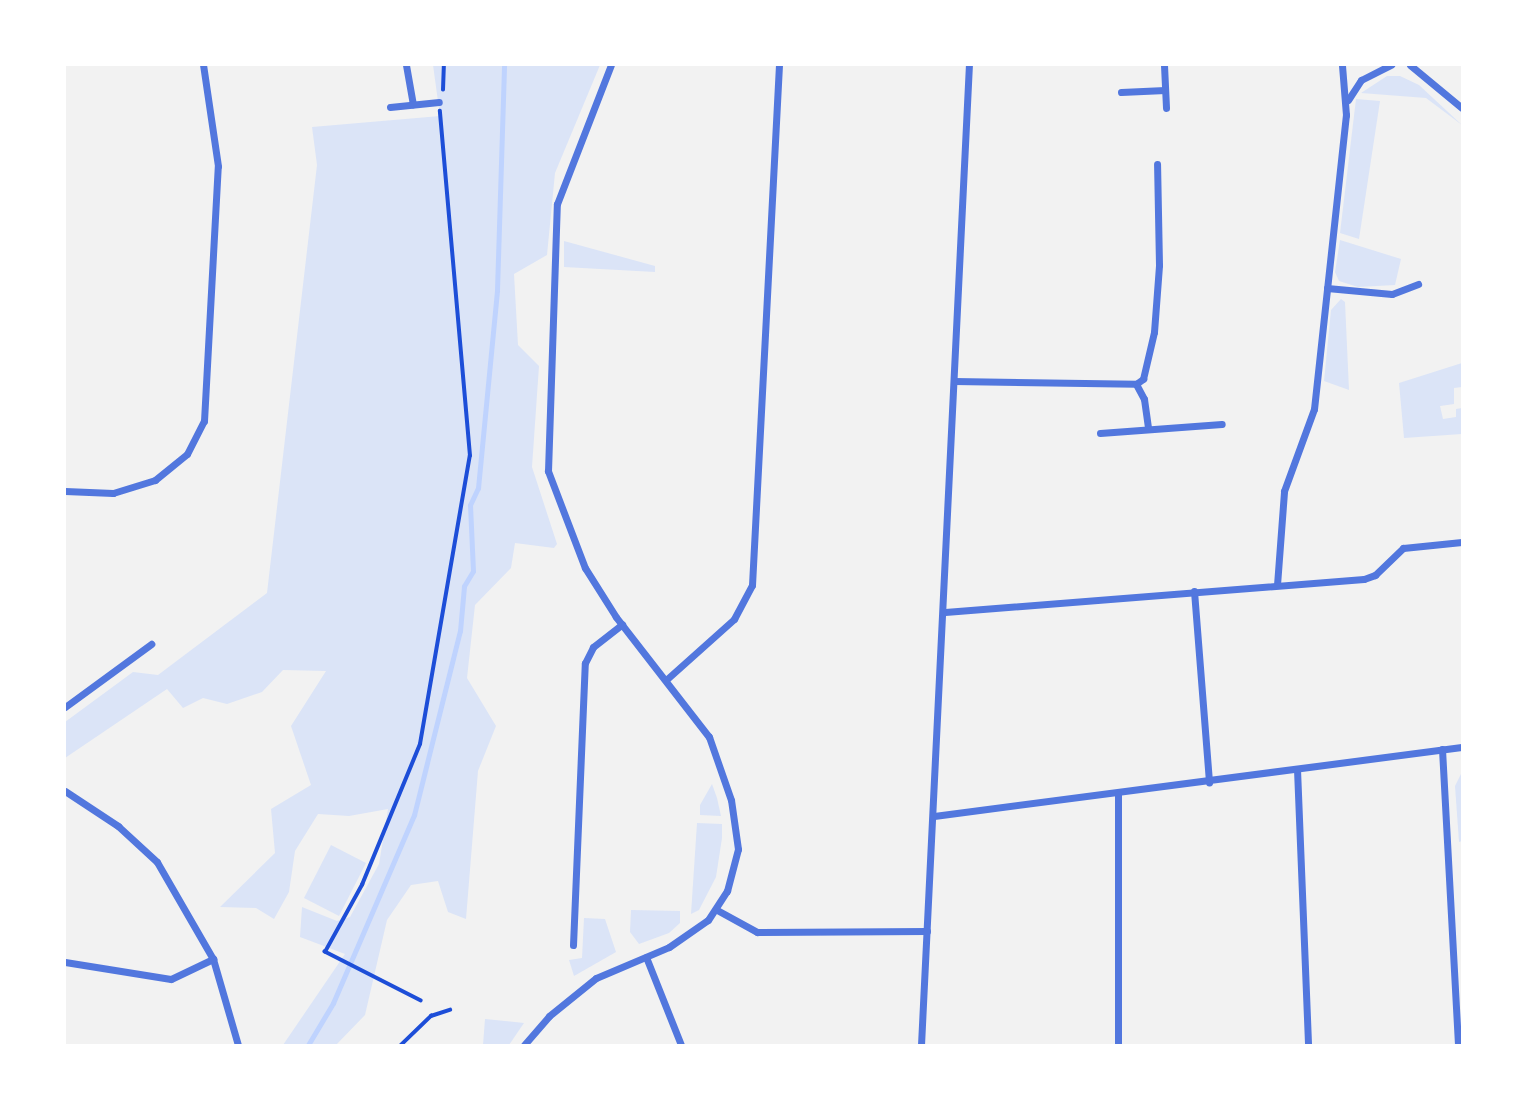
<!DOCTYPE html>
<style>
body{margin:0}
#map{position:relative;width:1527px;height:1110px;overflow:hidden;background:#f2f2f2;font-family:Barlow,sans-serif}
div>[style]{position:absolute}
.green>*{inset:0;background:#dbe4f7}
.stream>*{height:5px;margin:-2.5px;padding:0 2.5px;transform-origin:2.5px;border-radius:2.5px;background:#bfd3fe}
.path>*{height:3.5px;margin:-1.75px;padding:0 1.75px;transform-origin:1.75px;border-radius:1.75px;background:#1d4ed8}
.minor>*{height:7px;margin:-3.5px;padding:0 3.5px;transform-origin:3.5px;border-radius:3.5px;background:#5277de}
span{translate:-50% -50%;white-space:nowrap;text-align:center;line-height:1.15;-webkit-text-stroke:6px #fff;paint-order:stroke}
.frame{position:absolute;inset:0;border:66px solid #fff;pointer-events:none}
</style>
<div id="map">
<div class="green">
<i style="clip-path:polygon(433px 65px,600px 65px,555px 173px,547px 255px,514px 274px,518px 345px,539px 366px,532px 467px,557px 544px,554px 548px,515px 543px,511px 568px,475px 605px,467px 678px,496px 726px,478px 771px,466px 919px,448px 912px,438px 881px,411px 885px,387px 920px,365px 1015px,336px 1045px,283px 1045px,345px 954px,300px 937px,302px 907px,337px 921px,350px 917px,379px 864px,388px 809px,349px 816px,318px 814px,295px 851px,289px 892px,274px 919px,256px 908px,220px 907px,275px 853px,271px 809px,311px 785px,291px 726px,326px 671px,283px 670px,262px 692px,227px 704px,203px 698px,183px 708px,167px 689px,65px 758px,65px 722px,133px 672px,158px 675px,267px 593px,317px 165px,312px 127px,440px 116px)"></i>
<i style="clip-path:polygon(1387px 76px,1400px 76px,1419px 85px,1462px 125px,1426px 98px,1361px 93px)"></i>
<i style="clip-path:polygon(1356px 99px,1380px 101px,1359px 239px,1340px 233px)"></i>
<i style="clip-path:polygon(1340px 240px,1401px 259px,1395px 285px,1358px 287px,1339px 281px,1335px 272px)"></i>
<i style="clip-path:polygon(564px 241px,655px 266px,655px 272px,564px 267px)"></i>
<i style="clip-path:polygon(1341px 299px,1345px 302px,1349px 390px,1324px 381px,1331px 310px)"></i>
<i style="clip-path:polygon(1462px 363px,1462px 387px,1454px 388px,1454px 404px,1440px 406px,1443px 419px,1456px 417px,1456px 409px,1462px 408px,1462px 434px,1404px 438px,1399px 383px)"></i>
<i style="clip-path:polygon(1462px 772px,1462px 841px,1459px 842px,1455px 786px)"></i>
<i style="clip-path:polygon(712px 784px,717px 798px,721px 816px,700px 815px,700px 805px)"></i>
<i style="clip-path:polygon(697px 823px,722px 824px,722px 838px,716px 877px,699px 910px,691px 914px)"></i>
<i style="clip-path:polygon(331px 845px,366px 863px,339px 916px,304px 898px)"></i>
<i style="clip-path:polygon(631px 910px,680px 911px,680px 923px,669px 933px,639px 944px,630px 932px)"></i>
<i style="clip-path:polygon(584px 918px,605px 919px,616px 952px,574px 976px,569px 960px,582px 958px)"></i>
<i style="clip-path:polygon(485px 1019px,524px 1023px,509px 1045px,483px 1045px)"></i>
</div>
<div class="stream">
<i style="left:308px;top:1045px;width:49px;rotate:-59.2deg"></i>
<i style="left:333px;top:1003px;width:205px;rotate:-66.7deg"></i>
<i style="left:414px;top:815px;width:190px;rotate:-76deg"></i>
<i style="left:460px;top:631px;width:45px;rotate:-84.9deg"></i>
<i style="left:464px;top:586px;width:17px;rotate:-59deg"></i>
<i style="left:473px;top:571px;width:66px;rotate:-92.6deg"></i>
<i style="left:470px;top:505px;width:19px;rotate:-65deg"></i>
<i style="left:478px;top:488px;width:199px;rotate:-84.5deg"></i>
<i style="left:497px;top:290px;width:225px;rotate:-88.2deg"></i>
</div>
<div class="path">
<i style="left:443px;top:90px;width:25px;rotate:-88deg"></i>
<i style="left:421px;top:1001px;width:108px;rotate:-153deg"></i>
<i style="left:325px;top:952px;width:77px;rotate:-61.1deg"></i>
<i style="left:362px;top:885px;width:152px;rotate:-67.6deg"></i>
<i style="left:420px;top:744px;width:292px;rotate:-80.2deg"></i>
<i style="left:470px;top:456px;width:346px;rotate:-95deg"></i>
<i style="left:401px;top:1045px;width:42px;rotate:-44deg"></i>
<i style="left:431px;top:1016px;width:20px;rotate:-18deg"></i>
</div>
<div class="minor">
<i style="left:406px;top:65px;width:40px;rotate:80deg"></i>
<i style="left:1164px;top:65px;width:43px;rotate:87.3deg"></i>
<i style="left:1410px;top:65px;width:67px;rotate:39.6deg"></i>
<i style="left:1121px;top:92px;width:44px;rotate:-2.6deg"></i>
<i style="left:1348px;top:100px;width:24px;rotate:-57deg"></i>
<i style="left:1361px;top:80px;width:34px;rotate:-27deg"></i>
<i style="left:390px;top:107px;width:49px;rotate:-5.8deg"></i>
<i style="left:1327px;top:288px;width:65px;rotate:5.3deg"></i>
<i style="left:1392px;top:294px;width:28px;rotate:-21deg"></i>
<i style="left:954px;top:381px;width:182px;rotate:0.9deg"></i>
<i style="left:1136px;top:384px;width:9px;rotate:-36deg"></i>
<i style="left:1143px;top:379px;width:48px;rotate:-76.8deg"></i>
<i style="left:1154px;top:332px;width:67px;rotate:-85.7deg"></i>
<i style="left:1159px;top:265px;width:101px;rotate:-91.1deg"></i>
<i style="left:1136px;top:384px;width:17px;rotate:62deg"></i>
<i style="left:1144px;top:399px;width:30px;rotate:82deg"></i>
<i style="left:1100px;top:433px;width:122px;rotate:-4.2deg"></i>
<i style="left:65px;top:491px;width:48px;rotate:2.4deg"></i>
<i style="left:113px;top:493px;width:44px;rotate:-17.2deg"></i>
<i style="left:155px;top:480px;width:41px;rotate:-39.1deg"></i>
<i style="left:187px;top:454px;width:37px;rotate:-63deg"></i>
<i style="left:204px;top:421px;width:255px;rotate:-86.9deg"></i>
<i style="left:218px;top:166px;width:102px;rotate:-98.4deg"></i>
<i style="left:1277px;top:585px;width:94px;rotate:-85.7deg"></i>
<i style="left:1284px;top:491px;width:87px;rotate:-69.9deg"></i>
<i style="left:1314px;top:409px;width:296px;rotate:-83.8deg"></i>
<i style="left:1346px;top:115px;width:50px;rotate:-94.6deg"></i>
<i style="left:1194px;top:591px;width:192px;rotate:85.5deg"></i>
<i style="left:945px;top:612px;width:420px;rotate:-4.5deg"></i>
<i style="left:1364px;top:579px;width:12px;rotate:-20deg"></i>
<i style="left:1375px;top:575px;width:39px;rotate:-44deg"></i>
<i style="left:1403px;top:548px;width:59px;rotate:-5.8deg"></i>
<i style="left:667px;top:679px;width:90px;rotate:-41.8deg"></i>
<i style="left:734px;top:619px;width:38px;rotate:-62deg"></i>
<i style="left:752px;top:585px;width:521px;rotate:-87.03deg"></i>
<i style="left:65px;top:707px;width:107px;rotate:-36.2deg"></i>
<i style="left:1442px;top:749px;width:296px;rotate:86.9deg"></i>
<i style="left:1297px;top:769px;width:276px;rotate:87.7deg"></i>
<i style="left:65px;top:791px;width:64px;rotate:33.4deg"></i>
<i style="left:118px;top:826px;width:53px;rotate:42.7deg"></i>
<i style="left:157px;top:862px;width:112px;rotate:60deg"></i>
<i style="left:213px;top:959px;width:90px;rotate:73.8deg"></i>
<i style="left:934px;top:816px;width:532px;rotate:-7.45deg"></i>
<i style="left:717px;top:910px;width:46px;rotate:28.8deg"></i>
<i style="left:757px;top:932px;width:170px;rotate:-0.3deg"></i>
<i style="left:573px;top:945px;width:282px;rotate:-87.6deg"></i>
<i style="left:585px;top:663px;width:18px;rotate:-63deg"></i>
<i style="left:593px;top:647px;width:37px;rotate:-38deg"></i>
<i style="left:646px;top:957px;width:95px;rotate:68.3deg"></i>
<i style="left:65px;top:962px;width:107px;rotate:9.1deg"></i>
<i style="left:171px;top:979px;width:47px;rotate:-25.5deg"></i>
<i style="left:524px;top:1045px;width:38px;rotate:-49deg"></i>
<i style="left:549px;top:1016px;width:60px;rotate:-39deg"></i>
<i style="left:596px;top:978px;width:79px;rotate:-23deg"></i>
<i style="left:669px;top:947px;width:47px;rotate:-34.7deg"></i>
<i style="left:708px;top:920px;width:35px;rotate:-57deg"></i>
<i style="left:727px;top:891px;width:43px;rotate:-75.3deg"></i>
<i style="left:738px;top:849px;width:49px;rotate:-98.1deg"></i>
<i style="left:731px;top:800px;width:67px;rotate:-109.2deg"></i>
<i style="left:709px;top:737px;width:152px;rotate:-127.8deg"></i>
<i style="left:616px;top:617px;width:58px;rotate:-122.3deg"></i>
<i style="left:585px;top:568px;width:104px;rotate:-110.9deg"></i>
<i style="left:548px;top:471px;width:267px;rotate:-88.1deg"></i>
<i style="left:557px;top:204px;width:149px;rotate:-68.8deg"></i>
<i style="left:921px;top:1045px;width:981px;rotate:-87.2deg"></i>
<i style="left:1118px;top:1045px;width:251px;rotate:-90deg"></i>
</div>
<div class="frame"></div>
</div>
